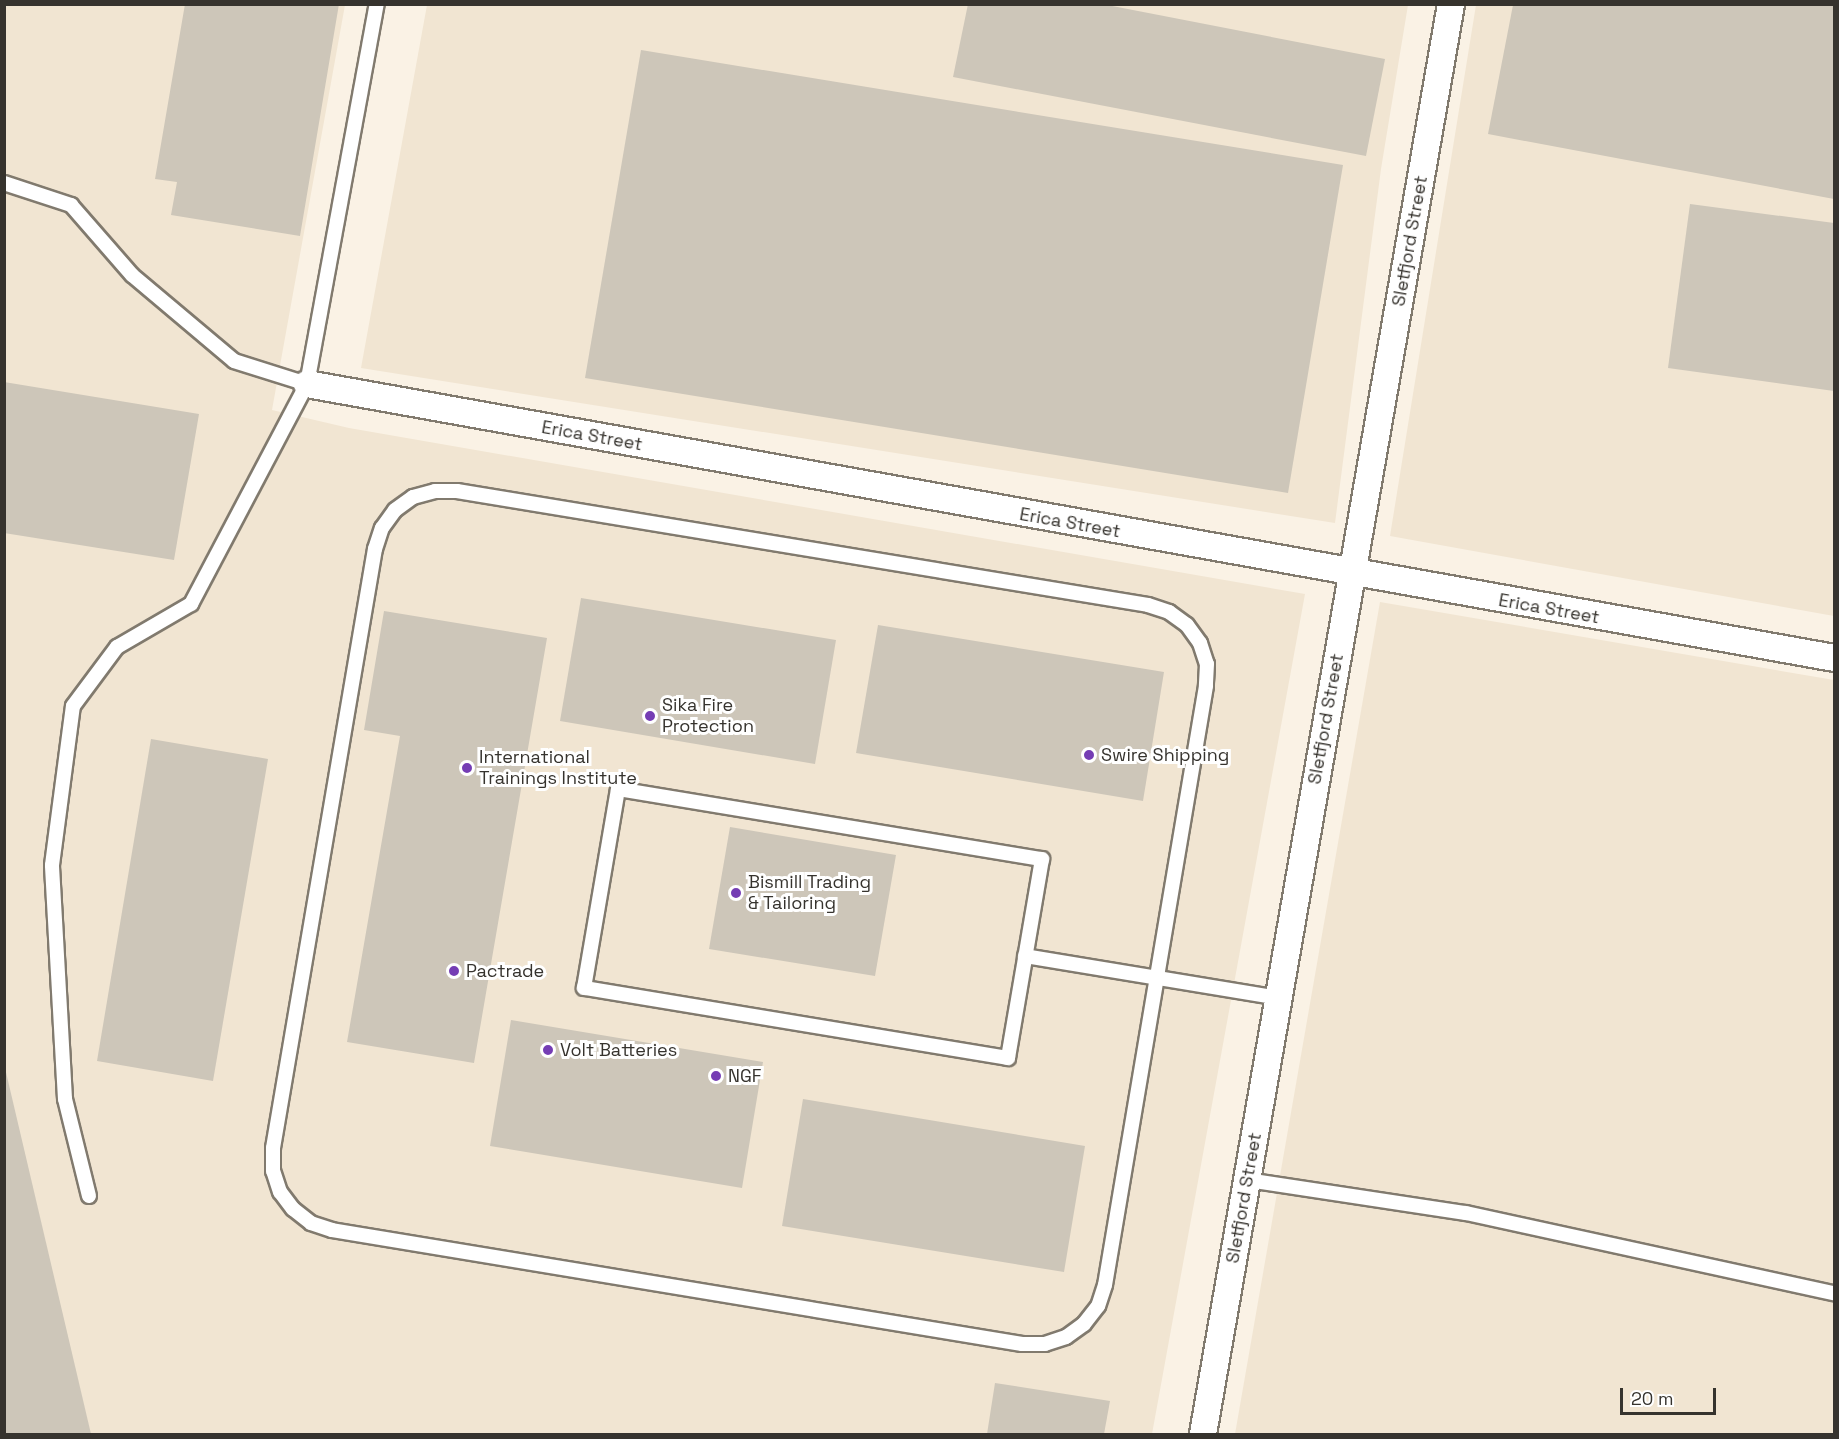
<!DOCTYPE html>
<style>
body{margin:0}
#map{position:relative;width:1839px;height:1439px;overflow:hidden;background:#faf2e5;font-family:"Space Grotesk",sans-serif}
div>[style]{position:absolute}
.built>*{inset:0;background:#f1e5d2}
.building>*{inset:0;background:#cdc6b9}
.roads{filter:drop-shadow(2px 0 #817a6e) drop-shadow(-2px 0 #817a6e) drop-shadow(0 2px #817a6e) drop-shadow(0 -2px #817a6e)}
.service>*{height:14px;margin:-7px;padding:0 7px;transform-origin:7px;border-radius:7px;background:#fff}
.minor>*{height:26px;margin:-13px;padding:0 13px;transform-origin:13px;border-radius:13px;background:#fff}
.dots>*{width:16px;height:16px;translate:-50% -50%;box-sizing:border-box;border:3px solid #fff;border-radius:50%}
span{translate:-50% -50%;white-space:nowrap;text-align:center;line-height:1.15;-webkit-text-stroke:6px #fff;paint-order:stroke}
.street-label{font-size:18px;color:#36332e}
.poi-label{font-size:18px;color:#36332e}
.left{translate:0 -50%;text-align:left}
.frame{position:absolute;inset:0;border:6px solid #36332e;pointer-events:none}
.scale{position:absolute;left:1620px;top:1388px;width:96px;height:27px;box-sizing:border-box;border:3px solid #36332e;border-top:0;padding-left:8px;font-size:18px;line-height:21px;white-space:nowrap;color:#36332e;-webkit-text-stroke:4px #fff;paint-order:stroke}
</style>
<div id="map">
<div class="built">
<i style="clip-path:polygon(5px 5px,345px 5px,272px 410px,349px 428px,1305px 594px,1152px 1434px,5px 1434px)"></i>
<i style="clip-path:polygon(427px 5px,1408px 5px,1381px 169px,1335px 523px,361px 368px)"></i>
<i style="clip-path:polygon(1476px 5px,1834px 5px,1834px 616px,1390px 536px)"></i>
<i style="clip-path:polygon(1380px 602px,1834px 680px,1834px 1434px,1235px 1434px)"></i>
</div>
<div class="building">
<i style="clip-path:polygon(185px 4px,339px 4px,300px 236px,171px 215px,177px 182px,155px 179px)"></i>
<i style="clip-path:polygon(968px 4px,1102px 4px,1385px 59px,1366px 156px,953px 77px)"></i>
<i style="clip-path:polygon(1513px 5px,1834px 5px,1834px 199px,1488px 134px)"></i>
<i style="clip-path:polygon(641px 50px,1343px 165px,1288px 493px,585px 378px)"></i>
<i style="clip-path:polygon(1690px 204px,1834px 223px,1834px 391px,1668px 368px)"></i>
<i style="clip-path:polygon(4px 382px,199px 414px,174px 560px,4px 533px)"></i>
<i style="clip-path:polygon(581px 598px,836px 640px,815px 764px,560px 721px)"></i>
<i style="clip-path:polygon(384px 611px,547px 638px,474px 1063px,347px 1042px,400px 736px,364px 730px)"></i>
<i style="clip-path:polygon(878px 625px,1164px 672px,1143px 801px,856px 753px)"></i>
<i style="clip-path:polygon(151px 739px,268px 759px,213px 1081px,97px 1061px)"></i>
<i style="clip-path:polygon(730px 827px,896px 855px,875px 976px,709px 949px)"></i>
<i style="clip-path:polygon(511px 1020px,763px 1062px,742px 1188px,490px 1146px)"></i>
<i style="clip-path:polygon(5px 1068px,91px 1434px,4px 1434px)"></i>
<i style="clip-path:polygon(803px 1099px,1085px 1146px,1064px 1272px,782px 1226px)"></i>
<i style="clip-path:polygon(995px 1383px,1110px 1401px,1104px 1434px,987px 1434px)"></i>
</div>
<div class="roads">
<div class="service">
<i style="left:4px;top:183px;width:71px;rotate:18.2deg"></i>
<i style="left:71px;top:205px;width:93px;rotate:48.9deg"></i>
<i style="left:132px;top:275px;width:133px;rotate:40.1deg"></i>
<i style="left:234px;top:361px;width:77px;rotate:17.5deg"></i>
<i style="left:435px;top:491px;width:22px"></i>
<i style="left:457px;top:491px;width:700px;rotate:9.37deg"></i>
<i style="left:1148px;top:605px;width:22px;rotate:18deg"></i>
<i style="left:1169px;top:612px;width:22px;rotate:36deg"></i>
<i style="left:1187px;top:625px;width:22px;rotate:54deg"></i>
<i style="left:1200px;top:643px;width:22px;rotate:72deg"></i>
<i style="left:1207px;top:664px;width:22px;rotate:93deg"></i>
<i style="left:1206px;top:686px;width:607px;rotate:99.57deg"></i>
<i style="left:1105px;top:1285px;width:22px;rotate:108deg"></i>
<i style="left:1098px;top:1306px;width:23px;rotate:128deg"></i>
<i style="left:1084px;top:1324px;width:22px;rotate:144deg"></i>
<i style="left:1066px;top:1337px;width:22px;rotate:162deg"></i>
<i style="left:1045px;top:1344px;width:23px;rotate:180deg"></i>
<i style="left:1022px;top:1344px;width:699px;rotate:-170.62deg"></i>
<i style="left:332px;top:1230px;width:22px;rotate:-162deg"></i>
<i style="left:311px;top:1223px;width:23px;rotate:-142deg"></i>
<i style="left:293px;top:1209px;width:21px;rotate:-127deg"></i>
<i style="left:280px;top:1192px;width:22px;rotate:-108deg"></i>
<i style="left:273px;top:1171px;width:23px;rotate:-90deg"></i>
<i style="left:273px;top:1148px;width:608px;rotate:-80.34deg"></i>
<i style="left:375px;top:549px;width:22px;rotate:-72deg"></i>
<i style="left:382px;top:528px;width:22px;rotate:-54deg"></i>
<i style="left:395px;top:510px;width:22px;rotate:-36deg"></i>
<i style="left:413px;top:497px;width:23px;rotate:-15deg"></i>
<i style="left:618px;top:789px;width:430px;rotate:9.4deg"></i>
<i style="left:1042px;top:859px;width:202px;rotate:99.7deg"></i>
<i style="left:1008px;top:1058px;width:430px;rotate:-170.6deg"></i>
<i style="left:584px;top:988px;width:202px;rotate:-80.3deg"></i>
<i style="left:1025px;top:956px;width:256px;rotate:9.4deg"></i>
<i style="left:1247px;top:1180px;width:221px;rotate:8.6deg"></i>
<i style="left:1466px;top:1213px;width:377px;rotate:12.3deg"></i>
<i style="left:89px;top:1196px;width:100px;rotate:-103.9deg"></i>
<i style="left:65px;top:1099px;width:234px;rotate:-93.2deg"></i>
<i style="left:52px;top:865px;width:160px;rotate:-82.5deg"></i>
<i style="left:73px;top:706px;width:74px;rotate:-53.3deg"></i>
<i style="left:117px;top:647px;width:86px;rotate:-30.2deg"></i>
<i style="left:191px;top:604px;width:249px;rotate:-62.2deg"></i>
<i style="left:307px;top:384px;width:386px;rotate:-79.6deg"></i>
</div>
<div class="minor">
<i style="left:307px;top:384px;width:1551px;rotate:10.17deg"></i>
<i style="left:1203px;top:1434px;width:1451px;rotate:-80.16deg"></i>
</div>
</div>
<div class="dots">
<i style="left:650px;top:716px;background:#753db4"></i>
<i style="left:1089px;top:755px;background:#753db4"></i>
<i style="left:467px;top:768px;background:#753db4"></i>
<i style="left:736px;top:893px;background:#753db4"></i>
<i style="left:454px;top:971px;background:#753db4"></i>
<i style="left:548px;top:1050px;background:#753db4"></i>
<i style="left:716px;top:1076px;background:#753db4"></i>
</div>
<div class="street-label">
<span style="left:1410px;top:241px;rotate:-80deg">Sletfjord Street</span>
<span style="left:592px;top:436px;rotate:10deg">Erica Street</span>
<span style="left:1070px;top:523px;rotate:10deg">Erica Street</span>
<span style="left:1549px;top:609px;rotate:10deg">Erica Street</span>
<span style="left:1326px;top:719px;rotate:-80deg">Sletfjord Street</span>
<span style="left:1244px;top:1198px;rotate:-80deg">Sletfjord Street</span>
</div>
<div class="poi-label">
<span class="left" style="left:662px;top:716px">Sika Fire<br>Protection</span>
<span class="left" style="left:1101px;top:755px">Swire Shipping</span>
<span class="left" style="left:479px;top:768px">International<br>Trainings Institute</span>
<span class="left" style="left:748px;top:893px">Bismill Trading<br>&amp; Tailoring</span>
<span class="left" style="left:466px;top:971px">Pactrade</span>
<span class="left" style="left:560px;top:1050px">Volt Batteries</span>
<span class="left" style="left:728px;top:1076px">NGF</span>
</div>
<div class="frame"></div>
<div class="scale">20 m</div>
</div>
